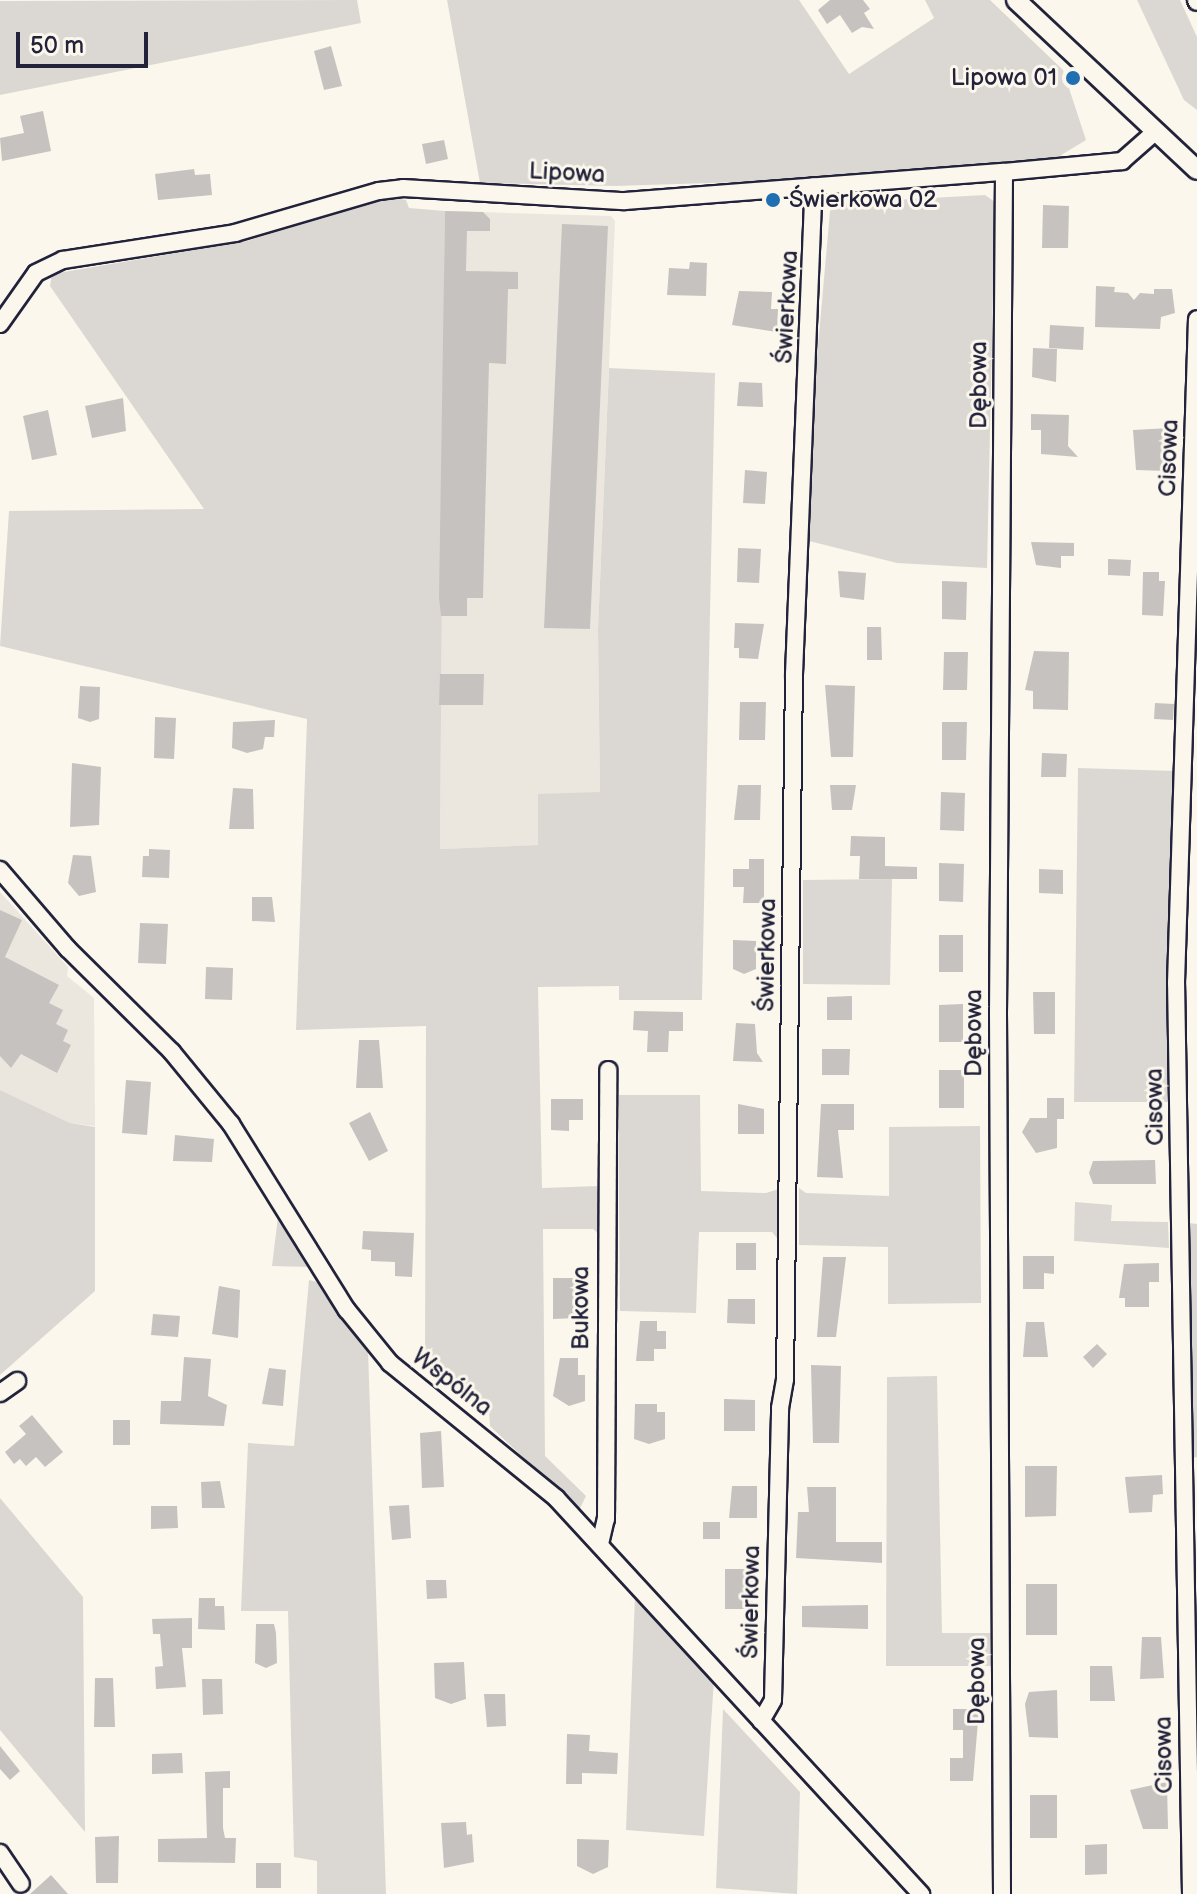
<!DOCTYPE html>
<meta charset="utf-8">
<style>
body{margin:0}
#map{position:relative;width:1197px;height:1894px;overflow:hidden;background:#fbf7ec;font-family:"Balsamiq Sans",sans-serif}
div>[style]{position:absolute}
.built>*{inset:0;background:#ebe7df}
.green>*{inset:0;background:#dbd8d3}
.building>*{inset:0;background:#c6c2c0}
.roads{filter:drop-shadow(2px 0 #22223b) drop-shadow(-2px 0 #22223b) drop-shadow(0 2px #22223b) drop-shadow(0 -2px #22223b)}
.minor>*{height:16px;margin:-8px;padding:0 8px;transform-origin:8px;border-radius:8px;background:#fbf7ec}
.tertiary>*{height:18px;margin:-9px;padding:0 9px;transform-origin:9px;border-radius:9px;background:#fbf7ec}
.dots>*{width:22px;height:22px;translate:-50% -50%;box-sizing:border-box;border:4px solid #fbf7ec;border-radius:50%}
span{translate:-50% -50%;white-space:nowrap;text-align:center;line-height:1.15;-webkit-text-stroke:6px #fbf7ec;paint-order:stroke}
.poi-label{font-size:24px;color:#22223b}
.right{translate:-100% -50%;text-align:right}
.left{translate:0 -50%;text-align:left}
.street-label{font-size:24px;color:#22223b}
.scale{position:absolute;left:16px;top:32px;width:132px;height:36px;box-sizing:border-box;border:4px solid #22223b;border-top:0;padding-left:10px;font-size:24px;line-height:28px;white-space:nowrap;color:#22223b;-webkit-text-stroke:6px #fbf7ec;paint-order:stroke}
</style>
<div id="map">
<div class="built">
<i style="clip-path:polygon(445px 211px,611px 216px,615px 221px,598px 630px,600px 793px,539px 845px,440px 849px)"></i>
<i style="clip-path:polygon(0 892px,68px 967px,67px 976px,94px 998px,95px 1126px,70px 1123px,0 1090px)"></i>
</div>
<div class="green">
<i style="clip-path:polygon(357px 0,361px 23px,0 95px,0 1px)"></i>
<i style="clip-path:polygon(447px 0,799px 0,849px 74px,934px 18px,925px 0,990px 0,1063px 70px,1086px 140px,1053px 160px,831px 179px,615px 186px,480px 183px)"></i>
<i style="clip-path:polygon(1137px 0,1180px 0,1197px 37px,1197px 110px,1184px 100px)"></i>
<i style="clip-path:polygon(985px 195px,995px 202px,987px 568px,897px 563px,801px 539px,830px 211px,840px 203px)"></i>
<i style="clip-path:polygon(389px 197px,406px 200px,409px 208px,445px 211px,440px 849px,538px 845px,538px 794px,600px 792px,598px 630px,609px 368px,715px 373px,702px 1000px,619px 1000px,619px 986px,538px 987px,542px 1188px,599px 1186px,599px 1234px,593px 1229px,543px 1229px,545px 1456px,586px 1496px,579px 1510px,490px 1426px,489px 1409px,425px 1362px,426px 1026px,296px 1030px,307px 719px,0 646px,9px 511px,204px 509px,50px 286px,52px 274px,247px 241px)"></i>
<i style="clip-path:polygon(1078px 768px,1175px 771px,1170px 1102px,1074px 1102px)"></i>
<i style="clip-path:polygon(892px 879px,890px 985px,803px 984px,803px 880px)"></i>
<i style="clip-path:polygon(0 1090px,70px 1123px,95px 1127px,95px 1291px,0 1375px)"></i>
<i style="clip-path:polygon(618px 1095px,700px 1095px,701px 1191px,766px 1193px,782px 1188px,777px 1238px,772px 1232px,699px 1232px,696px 1313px,620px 1311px)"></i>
<i style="clip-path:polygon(980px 1126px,981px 1303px,888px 1304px,888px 1247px,799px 1245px,799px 1188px,806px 1193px,889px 1196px,889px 1127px)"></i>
<i style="clip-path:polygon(1075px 1202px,1112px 1205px,1111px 1221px,1168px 1222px,1169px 1248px,1074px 1241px)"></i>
<i style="clip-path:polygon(278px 1217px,310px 1267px,272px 1266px)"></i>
<i style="clip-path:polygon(1189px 1223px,1197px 1224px,1197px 1457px,1193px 1458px)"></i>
<i style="clip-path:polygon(309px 1280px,317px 1282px,368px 1350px,386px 1894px,317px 1894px,317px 1861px,294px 1857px,288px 1611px,241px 1611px,248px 1443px,294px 1446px)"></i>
<i style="clip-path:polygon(937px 1376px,942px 1633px,994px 1633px,996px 1666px,886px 1666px,887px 1377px)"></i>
<i style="clip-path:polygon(0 1498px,83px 1597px,85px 1832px,0 1730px)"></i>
<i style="clip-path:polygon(635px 1596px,714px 1678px,704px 1836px,626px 1830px)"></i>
<i style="clip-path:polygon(723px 1709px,800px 1792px,797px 1894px,716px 1888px)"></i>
</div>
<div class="building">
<i style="clip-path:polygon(830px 0,863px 0,870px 9px,864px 13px,874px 29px,862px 27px,852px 33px,840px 15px,827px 24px,818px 10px)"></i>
<i style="clip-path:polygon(331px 46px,342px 86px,324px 90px,314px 51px)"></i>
<i style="clip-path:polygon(43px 111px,51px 151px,2px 161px,0 138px,24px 133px,20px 116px)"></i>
<i style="clip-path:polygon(444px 140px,448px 159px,426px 164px,422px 144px)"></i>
<i style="clip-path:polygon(194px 169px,195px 175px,210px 174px,212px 195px,158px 200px,155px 174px)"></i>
<i style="clip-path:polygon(1043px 205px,1069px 206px,1068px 248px,1042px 248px)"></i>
<i style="clip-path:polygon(445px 211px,483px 212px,490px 219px,490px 231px,467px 231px,466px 271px,518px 272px,518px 289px,508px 289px,506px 364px,489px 363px,483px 598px,467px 598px,467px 616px,441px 616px,439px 598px)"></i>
<i style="clip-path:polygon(562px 224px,608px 226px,590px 629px,544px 628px)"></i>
<i style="clip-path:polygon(690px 262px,707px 263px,706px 296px,667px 295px,669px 268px,689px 269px)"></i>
<i style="clip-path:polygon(1096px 286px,1115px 287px,1114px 292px,1128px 293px,1134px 300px,1140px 293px,1154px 294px,1154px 289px,1172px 289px,1175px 313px,1161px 317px,1160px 329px,1095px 327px)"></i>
<i style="clip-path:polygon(739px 291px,772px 292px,771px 309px,778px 309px,777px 332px,732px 325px)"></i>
<i style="clip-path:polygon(1050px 325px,1084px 327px,1083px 350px,1049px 348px)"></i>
<i style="clip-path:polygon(1033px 348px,1057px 349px,1056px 382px,1032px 377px)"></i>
<i style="clip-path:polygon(739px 382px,762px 383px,763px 407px,737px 406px)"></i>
<i style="clip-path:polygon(123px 398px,126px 431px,92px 438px,85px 406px)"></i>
<i style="clip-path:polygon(48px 410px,57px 455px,32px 460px,23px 416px)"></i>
<i style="clip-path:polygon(1031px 414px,1069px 415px,1068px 446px,1078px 457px,1041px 454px,1041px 430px,1031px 430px)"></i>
<i style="clip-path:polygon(1170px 428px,1166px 471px,1136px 470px,1133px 430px)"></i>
<i style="clip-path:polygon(745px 470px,767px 472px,765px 504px,743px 503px)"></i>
<i style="clip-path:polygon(1031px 542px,1074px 543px,1074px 556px,1061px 556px,1061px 568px,1036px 565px)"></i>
<i style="clip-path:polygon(738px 548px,761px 549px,759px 583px,737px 582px)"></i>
<i style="clip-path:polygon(1108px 559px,1131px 560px,1130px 576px,1108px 575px)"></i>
<i style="clip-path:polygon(838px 571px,866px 573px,864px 600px,840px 597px)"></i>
<i style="clip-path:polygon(1143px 572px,1159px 572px,1159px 581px,1165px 581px,1163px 616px,1142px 615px)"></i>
<i style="clip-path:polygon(942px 581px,967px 582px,966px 620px,942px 619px)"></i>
<i style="clip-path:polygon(735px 623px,764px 624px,758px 659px,739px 658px,739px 648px,734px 648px)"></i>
<i style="clip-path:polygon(867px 627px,881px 627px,882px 660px,867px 660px)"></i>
<i style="clip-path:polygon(1034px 651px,1069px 652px,1068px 710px,1033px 709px,1033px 691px,1025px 690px)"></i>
<i style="clip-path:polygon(944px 652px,968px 652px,967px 690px,943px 690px)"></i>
<i style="clip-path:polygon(440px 674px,484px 674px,483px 705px,439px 705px)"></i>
<i style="clip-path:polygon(825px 685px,855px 686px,853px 757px,831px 757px)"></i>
<i style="clip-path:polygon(80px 686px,100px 687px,99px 719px,90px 722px,78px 718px)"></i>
<i style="clip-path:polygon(740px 702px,766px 702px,765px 740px,739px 740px)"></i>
<i style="clip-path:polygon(1155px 703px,1174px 704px,1173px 720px,1154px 719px)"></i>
<i style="clip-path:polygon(155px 717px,176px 718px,174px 759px,154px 758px)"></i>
<i style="clip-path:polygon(275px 720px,274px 737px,265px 737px,263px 749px,247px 753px,232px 748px,233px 722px)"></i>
<i style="clip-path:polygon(942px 722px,967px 722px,966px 760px,942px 760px)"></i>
<i style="clip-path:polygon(1042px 753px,1067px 754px,1066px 777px,1041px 777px)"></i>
<i style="clip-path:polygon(72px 763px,101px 767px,99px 825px,70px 827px)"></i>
<i style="clip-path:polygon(738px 785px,761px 785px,760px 820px,734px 820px)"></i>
<i style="clip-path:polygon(830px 785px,856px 785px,852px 810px,832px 810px)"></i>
<i style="clip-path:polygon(233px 788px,253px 789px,254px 829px,229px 829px)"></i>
<i style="clip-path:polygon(941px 792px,965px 793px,964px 831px,940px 830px)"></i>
<i style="clip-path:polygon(851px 836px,885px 837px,885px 866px,917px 867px,917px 879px,859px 879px,860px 856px,850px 856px)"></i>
<i style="clip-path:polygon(149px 849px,170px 850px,169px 878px,142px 877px,143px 856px,149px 856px)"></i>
<i style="clip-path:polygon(73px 855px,91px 856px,96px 892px,79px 896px,68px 883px)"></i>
<i style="clip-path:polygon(749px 859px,764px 859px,764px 903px,743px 903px,744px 887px,733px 887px,733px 869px,749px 869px)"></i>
<i style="clip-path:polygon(939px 863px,964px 864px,963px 902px,939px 901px)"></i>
<i style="clip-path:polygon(1039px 869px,1063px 870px,1063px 894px,1039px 893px)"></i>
<i style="clip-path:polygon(252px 897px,272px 897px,275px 922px,252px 921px)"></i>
<i style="clip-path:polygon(0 910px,22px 920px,5px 957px,59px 985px,49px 1003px,63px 1010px,56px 1024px,68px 1030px,63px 1041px,71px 1045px,57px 1073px,21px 1054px,11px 1068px,0 1056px)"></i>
<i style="clip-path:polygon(140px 923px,168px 924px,166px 964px,138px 963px)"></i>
<i style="clip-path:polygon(939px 935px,963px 935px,963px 972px,939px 972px)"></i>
<i style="clip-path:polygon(733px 940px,756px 941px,756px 969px,744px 974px,733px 969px)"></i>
<i style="clip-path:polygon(206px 967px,233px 968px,232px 1000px,205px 999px)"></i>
<i style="clip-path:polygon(1033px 992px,1055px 992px,1055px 1034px,1034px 1034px)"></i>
<i style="clip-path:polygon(852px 996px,852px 1020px,827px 1020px,827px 997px)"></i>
<i style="clip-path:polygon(963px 1004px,963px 1042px,939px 1042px,939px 1005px)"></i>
<i style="clip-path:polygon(634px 1011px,683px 1012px,683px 1031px,669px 1031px,668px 1052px,647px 1052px,648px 1031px,633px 1030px)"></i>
<i style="clip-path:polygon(736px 1023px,755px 1024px,757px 1053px,763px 1062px,733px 1061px)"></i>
<i style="clip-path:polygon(359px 1040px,379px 1040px,383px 1088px,356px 1088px)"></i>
<i style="clip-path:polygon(822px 1049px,850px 1049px,849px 1075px,822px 1075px)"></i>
<i style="clip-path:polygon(939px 1070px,964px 1070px,964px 1108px,939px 1108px)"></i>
<i style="clip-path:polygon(126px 1080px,151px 1082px,147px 1135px,122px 1133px)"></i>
<i style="clip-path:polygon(1047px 1098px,1064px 1098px,1064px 1119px,1057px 1119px,1057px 1148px,1036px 1153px,1022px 1132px,1030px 1118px,1047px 1118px)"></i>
<i style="clip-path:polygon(551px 1099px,583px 1099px,583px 1120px,569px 1120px,569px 1131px,551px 1130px)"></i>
<i style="clip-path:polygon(738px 1104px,764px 1109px,764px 1134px,738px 1134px)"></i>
<i style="clip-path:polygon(821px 1104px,854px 1104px,854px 1130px,838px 1130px,843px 1178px,817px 1177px)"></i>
<i style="clip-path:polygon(370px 1112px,388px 1151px,369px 1161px,349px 1123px)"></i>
<i style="clip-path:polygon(175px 1135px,214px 1139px,212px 1162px,173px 1161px)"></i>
<i style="clip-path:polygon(1155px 1160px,1156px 1184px,1093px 1184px,1089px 1173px,1093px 1161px)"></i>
<i style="clip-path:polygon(363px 1231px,414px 1233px,412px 1277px,395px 1276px,395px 1262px,371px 1261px,371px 1250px,362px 1249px)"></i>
<i style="clip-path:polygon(736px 1243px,756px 1243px,756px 1270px,736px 1270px)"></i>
<i style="clip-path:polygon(1023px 1256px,1054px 1256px,1054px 1274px,1044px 1273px,1044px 1289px,1023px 1289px)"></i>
<i style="clip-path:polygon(823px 1257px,846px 1257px,836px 1337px,817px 1337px)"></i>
<i style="clip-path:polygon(1159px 1263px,1159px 1282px,1149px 1282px,1149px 1307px,1125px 1307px,1125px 1298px,1119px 1298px,1124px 1264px)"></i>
<i style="clip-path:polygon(553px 1278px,577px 1278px,577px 1318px,553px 1319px)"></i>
<i style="clip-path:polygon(219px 1286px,240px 1290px,238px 1338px,212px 1334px)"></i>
<i style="clip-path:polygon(728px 1299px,755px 1299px,755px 1324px,727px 1323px)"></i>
<i style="clip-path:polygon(153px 1314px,180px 1316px,178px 1337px,151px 1335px)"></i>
<i style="clip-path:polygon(640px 1321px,657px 1321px,657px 1331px,666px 1331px,666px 1349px,654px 1349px,654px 1361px,636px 1361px)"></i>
<i style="clip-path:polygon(1026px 1322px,1044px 1322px,1048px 1357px,1023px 1357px)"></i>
<i style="clip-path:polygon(1097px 1344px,1107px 1354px,1093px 1368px,1083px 1357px)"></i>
<i style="clip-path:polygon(184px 1357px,211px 1359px,208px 1396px,227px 1405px,224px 1426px,160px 1424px,161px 1401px,181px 1401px)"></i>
<i style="clip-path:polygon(560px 1358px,578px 1358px,578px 1375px,585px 1375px,585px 1401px,569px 1406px,553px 1396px)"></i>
<i style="clip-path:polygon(811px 1365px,841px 1366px,839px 1443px,813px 1443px)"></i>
<i style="clip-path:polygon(269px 1368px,286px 1370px,283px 1406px,262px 1404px)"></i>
<i style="clip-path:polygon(724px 1399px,755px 1400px,755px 1431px,724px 1431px)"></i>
<i style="clip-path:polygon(635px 1404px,657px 1404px,657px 1412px,665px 1412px,665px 1439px,649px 1444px,634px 1439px)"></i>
<i style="clip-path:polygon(32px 1415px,63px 1452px,45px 1467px,36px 1457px,26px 1466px,20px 1459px,14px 1464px,5px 1452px,26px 1434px,19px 1426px)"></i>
<i style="clip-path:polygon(113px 1420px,130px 1420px,130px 1445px,113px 1445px)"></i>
<i style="clip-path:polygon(441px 1431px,444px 1487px,422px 1488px,420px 1433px)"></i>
<i style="clip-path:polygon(1025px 1466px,1057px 1466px,1056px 1516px,1025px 1517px)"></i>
<i style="clip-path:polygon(1162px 1475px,1163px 1494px,1153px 1495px,1152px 1512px,1129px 1513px,1125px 1477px)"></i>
<i style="clip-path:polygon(220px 1481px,225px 1508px,202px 1508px,201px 1482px)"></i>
<i style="clip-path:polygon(732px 1486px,757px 1486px,757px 1518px,729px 1518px)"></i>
<i style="clip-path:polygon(807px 1487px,836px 1487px,836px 1542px,882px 1542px,882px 1563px,796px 1558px,798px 1512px,809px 1512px)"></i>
<i style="clip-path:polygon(409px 1505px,411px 1538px,392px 1540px,389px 1506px)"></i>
<i style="clip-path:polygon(151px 1506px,177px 1506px,178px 1528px,151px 1529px)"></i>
<i style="clip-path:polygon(703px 1522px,720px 1522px,720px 1539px,703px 1539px)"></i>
<i style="clip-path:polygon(725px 1569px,751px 1569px,755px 1589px,751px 1609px,725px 1609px)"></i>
<i style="clip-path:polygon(426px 1580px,446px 1580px,447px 1598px,427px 1599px)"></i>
<i style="clip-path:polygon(1026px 1584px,1057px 1584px,1057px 1635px,1026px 1635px)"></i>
<i style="clip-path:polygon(199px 1598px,215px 1598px,215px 1606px,224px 1606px,225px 1630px,198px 1629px)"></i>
<i style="clip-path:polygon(868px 1605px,868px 1629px,802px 1627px,802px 1606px)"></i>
<i style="clip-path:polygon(192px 1618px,192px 1648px,182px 1648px,186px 1687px,156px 1689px,155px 1667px,163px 1666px,160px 1634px,153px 1634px,152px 1619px)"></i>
<i style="clip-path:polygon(256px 1624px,274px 1624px,276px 1633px,277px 1663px,266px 1668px,255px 1663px)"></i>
<i style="clip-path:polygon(1142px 1637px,1161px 1637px,1164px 1678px,1140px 1679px)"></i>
<i style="clip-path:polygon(464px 1662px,466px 1699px,451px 1704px,435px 1698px,434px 1663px)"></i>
<i style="clip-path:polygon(1090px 1666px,1112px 1666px,1115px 1701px,1090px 1701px)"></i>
<i style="clip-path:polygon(95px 1678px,113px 1678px,115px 1727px,94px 1727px)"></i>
<i style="clip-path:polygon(202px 1679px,222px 1679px,223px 1714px,203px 1715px)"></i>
<i style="clip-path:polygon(1057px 1690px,1058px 1738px,1029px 1737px,1025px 1704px,1029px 1692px)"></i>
<i style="clip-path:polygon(484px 1694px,505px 1694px,506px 1726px,487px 1727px)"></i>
<i style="clip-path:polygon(953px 1709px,979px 1709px,973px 1781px,950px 1781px,950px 1758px,963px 1758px,963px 1730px,953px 1730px)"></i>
<i style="clip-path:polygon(567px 1734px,590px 1735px,589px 1751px,618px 1753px,617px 1774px,582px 1773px,582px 1784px,566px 1784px)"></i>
<i style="clip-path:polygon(0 1746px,20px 1771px,10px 1780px,0 1769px)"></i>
<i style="clip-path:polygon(182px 1753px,183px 1773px,152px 1774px,152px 1754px)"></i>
<i style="clip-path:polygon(230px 1771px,230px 1788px,223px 1788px,223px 1828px,225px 1838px,236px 1838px,235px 1863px,158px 1862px,158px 1839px,207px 1838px,205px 1772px)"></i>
<i style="clip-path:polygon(1167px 1782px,1168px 1829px,1143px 1829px,1130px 1790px)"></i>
<i style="clip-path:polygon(1030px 1795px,1057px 1795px,1057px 1838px,1030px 1838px)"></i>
<i style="clip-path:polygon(466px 1822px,467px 1835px,472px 1834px,474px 1862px,444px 1868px,441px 1823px)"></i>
<i style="clip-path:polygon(119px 1836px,118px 1883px,96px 1883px,95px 1837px)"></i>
<i style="clip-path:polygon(577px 1839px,609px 1840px,608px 1867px,593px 1874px,577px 1866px)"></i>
<i style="clip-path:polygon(1107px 1844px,1107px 1874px,1085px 1875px,1085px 1845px)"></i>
<i style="clip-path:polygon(256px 1863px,281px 1863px,281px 1888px,256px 1888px)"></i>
<i style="clip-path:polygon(51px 1875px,68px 1894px,30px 1894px)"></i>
</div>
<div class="roads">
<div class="minor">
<i style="left:1196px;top:0;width:2px;rotate:63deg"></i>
<i style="left:0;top:324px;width:62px;rotate:-54.8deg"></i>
<i style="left:36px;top:273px;width:30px;rotate:-26deg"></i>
<i style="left:63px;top:260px;width:174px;rotate:-8.9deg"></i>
<i style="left:235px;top:233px;width:150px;rotate:-16.3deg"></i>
<i style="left:379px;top:191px;width:24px;rotate:-7deg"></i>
<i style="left:403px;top:188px;width:222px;rotate:3.4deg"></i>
<i style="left:625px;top:201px;width:380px;rotate:-4.4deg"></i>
<i style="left:1004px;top:172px;width:119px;rotate:-5.3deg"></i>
<i style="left:1122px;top:161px;width:45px;rotate:-41.4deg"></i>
<i style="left:0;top:870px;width:104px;rotate:49.3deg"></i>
<i style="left:68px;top:949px;width:146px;rotate:44.7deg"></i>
<i style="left:172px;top:1052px;width:93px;rotate:50.7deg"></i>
<i style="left:231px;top:1124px;width:219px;rotate:58.1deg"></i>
<i style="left:347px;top:1310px;width:68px;rotate:50.9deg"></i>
<i style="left:390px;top:1363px;width:214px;rotate:39.1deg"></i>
<i style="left:556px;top:1498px;width:539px;rotate:47.33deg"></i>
<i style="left:0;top:1393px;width:21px;rotate:-35deg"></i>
<i style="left:600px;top:1544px;width:26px;rotate:-77deg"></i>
<i style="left:606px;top:1519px;width:449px;rotate:-89.7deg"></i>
<i style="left:761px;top:1721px;width:24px;rotate:-60deg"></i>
<i style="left:773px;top:1700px;width:292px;rotate:-88.6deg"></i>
<i style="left:780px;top:1408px;width:29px;rotate:-80deg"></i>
<i style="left:785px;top:1379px;width:705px;rotate:-89.27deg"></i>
<i style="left:794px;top:674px;width:488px;rotate:-87.7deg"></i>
<i style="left:0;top:1853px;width:37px;rotate:56deg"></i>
<i style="left:1002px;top:1894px;width:881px;rotate:-90.26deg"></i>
<i style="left:998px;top:1013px;width:841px;rotate:-89.59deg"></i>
<i style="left:1191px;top:1894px;width:911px;rotate:-90.94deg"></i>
<i style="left:1176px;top:983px;width:664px;rotate:-88.19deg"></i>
</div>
<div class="tertiary">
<i style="left:1016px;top:0;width:248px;rotate:43.2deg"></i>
</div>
</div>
<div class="dots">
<i style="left:1073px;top:78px;background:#1f6fb2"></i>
<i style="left:773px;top:200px;background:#1f6fb2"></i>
</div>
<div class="poi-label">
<span class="right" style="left:1057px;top:78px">Lipowa 01</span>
<span class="left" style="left:789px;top:200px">Świerkowa 02</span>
</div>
<div class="street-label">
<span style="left:567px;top:173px;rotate:3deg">Lipowa</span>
<span style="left:787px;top:307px;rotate:-87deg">Świerkowa</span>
<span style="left:979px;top:385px;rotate:-90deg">Dębowa</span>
<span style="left:1169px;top:458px;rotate:-88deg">Cisowa</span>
<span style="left:767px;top:955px;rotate:-89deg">Świerkowa</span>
<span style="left:974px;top:1033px;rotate:-90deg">Dębowa</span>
<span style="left:1155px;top:1107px;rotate:-91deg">Cisowa</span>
<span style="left:581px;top:1308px;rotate:-90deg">Bukowa</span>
<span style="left:452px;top:1382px;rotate:38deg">Wspólna</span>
<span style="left:751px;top:1602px;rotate:-89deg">Świerkowa</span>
<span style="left:977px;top:1681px;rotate:-90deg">Dębowa</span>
<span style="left:1164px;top:1755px;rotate:-91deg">Cisowa</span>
</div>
<div class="scale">50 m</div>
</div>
